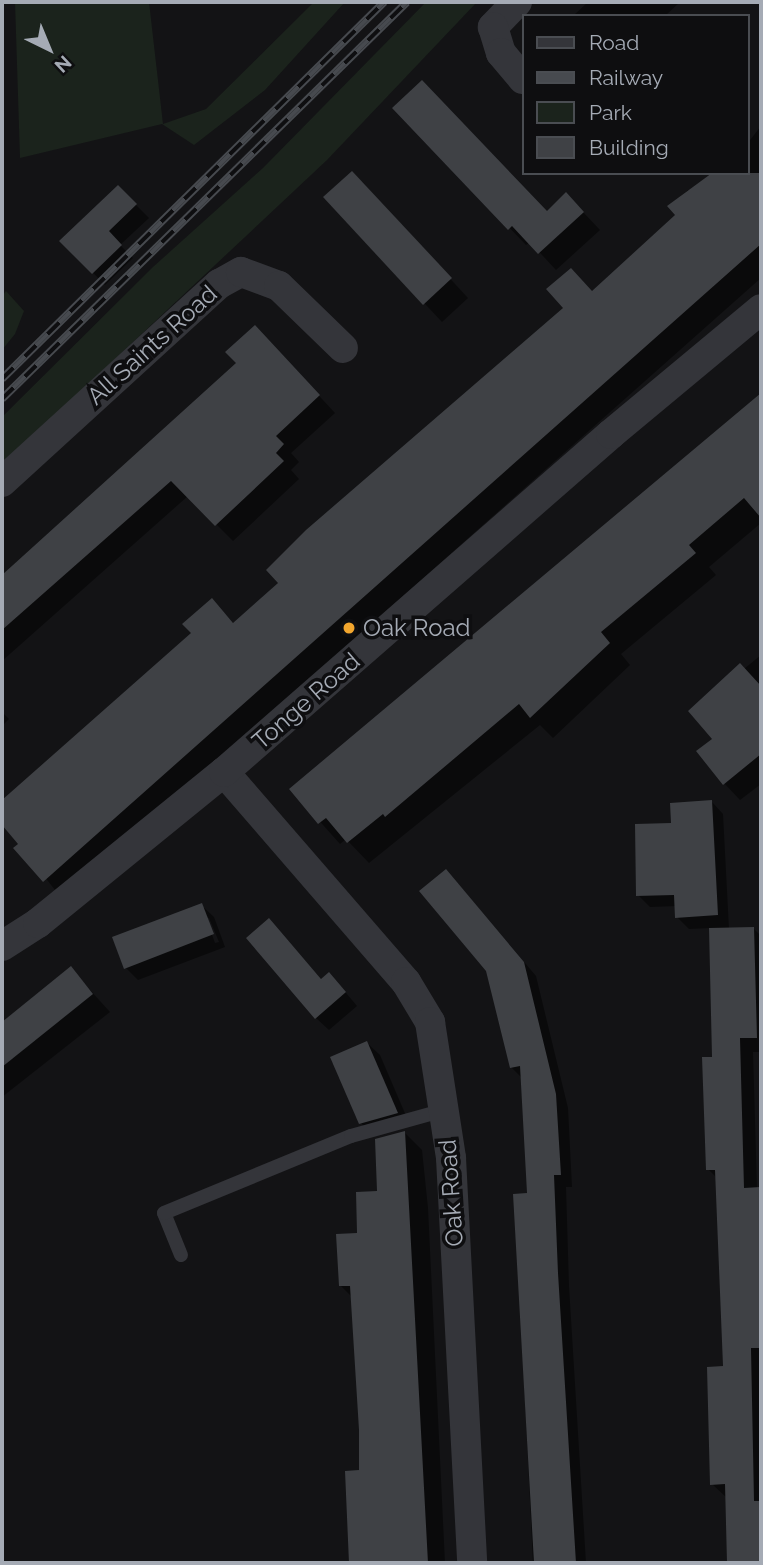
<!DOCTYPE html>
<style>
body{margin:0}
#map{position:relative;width:763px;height:1565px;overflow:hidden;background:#131315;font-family:Raleway,sans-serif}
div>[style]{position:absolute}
.green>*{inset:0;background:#1b231c}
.shadow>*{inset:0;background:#0007}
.building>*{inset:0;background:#3f4145}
.service>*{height:14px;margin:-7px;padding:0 7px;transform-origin:7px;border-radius:7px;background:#34353a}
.minor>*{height:30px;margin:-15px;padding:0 15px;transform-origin:15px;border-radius:15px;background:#34353a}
.rail>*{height:8px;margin-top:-4px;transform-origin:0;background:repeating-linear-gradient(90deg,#0e0e10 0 16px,#474a4f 0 32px);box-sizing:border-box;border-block:2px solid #474a4f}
.dots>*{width:19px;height:19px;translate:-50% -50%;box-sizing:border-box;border:4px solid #0e0e10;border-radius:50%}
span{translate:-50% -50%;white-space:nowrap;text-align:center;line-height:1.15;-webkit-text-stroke:7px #0e0e10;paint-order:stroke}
.street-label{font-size:24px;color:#a5abb5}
.poi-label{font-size:24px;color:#a5abb5}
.left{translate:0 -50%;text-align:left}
.frame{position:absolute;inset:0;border:4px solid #a5abb5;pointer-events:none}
.legend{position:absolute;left:522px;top:14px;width:228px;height:161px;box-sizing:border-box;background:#0e0e10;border:2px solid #4a4d52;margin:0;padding:9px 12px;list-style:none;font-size:21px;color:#a5abb5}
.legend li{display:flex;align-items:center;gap:14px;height:35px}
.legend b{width:35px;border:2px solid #4a4d52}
.north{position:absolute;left:14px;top:14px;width:70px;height:70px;-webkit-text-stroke:5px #0e0e10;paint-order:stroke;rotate:137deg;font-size:19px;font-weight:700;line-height:28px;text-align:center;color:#a5abb5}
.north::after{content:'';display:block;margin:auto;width:24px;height:32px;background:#a5abb5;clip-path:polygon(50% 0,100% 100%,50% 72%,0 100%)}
</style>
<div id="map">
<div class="green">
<i style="clip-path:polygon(15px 2px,149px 2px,163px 124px,206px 109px,314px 2px,345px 2px,265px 90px,194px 145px,162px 124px,20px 158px)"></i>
<i style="clip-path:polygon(426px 2px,477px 2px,327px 160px,2px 465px,2px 417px,153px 267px,263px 168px)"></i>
<i style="clip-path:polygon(6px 291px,24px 311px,15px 334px,2px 350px,2px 296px)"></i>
</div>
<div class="shadow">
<i style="clip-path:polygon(588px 2px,680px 2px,665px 16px,573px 16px)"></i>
<i style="clip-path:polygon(394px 108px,547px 213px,583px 212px,600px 230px,556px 270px,530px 242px,526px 245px)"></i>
<i style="clip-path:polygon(761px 126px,761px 278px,62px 899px,2px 822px,2px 802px,193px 634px,212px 600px,234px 624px,677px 215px,670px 206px,688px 190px,692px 194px,747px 173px,747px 144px)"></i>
<i style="clip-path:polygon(118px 187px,149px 218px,120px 245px,133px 258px,105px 285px,62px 241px)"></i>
<i style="clip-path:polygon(369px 191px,468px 298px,442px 322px,326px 198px)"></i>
<i style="clip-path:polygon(271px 344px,335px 413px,291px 453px,299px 462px,291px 470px,299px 479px,233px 541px,188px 496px,2px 661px,2px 576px,238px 363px)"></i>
<i style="clip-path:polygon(761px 395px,761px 523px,709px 567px,716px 575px,621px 654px,630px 665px,553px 738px,540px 725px,369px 863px,346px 839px,340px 844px,291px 789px)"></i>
<i style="clip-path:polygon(761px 655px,761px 784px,740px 800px,724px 783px,714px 739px,744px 669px)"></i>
<i style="clip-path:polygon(2px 712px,9px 719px,2px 726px)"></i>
<i style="clip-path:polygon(712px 802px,723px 814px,729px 929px,753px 928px,761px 936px,761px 1052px,753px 1052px,757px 1189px,761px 1190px,761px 1563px,729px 1563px,727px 1498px,712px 1484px,725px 1368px,718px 1179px,708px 1169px,713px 1059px,711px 928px,689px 929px,677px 917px,677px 906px,650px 907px,638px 895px,673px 825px)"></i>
<i style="clip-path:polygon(458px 884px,536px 976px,568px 1108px,572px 1187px,566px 1187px,569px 1286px,586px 1563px,533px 1563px,515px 1195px,529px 1194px,522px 1078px,511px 1067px,488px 970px)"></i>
<i style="clip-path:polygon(evenodd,201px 905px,214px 917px,225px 947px,138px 980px,126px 968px,201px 905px,206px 918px,209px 918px,219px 942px,215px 943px,206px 918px)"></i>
<i style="clip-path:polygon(269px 920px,322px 980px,341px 987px,357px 1006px,329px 1030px,316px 1018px)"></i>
<i style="clip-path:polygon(71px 969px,110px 1012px,2px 1097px,2px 1024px)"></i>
<i style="clip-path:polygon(367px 1043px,380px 1055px,410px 1125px,373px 1136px,361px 1123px)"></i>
<i style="clip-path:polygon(405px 1133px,422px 1150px,428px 1208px,445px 1563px,351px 1563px,347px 1472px,360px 1471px,361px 1430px,353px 1298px,341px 1286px,358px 1234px)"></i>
</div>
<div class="building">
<i style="clip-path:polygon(422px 80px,547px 211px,566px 192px,584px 212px,538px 254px,512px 226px,508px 230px,392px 108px)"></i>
<i style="clip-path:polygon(352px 171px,452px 278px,423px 305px,323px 197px)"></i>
<i style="clip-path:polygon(712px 173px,761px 173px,761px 244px,43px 882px,13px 848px,18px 844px,2px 825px,2px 800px,191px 633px,182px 624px,212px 598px,233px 623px,278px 583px,266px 570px,306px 530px,563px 308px,546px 289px,571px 268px,592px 291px,675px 215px,667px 206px)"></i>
<i style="clip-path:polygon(118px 185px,137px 204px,109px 231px,122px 245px,92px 274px,59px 241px)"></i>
<i style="clip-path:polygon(255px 325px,320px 395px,276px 436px,284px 444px,276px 453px,284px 461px,215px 526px,171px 481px,2px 630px,2px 575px,236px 363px,225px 352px)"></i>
<i style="clip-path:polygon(761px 393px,761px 518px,744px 498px,689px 545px,696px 553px,601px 632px,610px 643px,530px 718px,519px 704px,385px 817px,383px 814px,347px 843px,326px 818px,318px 824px,289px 789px)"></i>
<i style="clip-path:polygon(740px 663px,761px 686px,761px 754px,723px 785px,696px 751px,712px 739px,688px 711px)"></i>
<i style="clip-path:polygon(712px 800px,718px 915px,675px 918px,674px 895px,636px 896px,635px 824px,671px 823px,670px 803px)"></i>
<i style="clip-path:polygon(446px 869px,524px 962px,556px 1094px,561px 1175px,554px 1175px,558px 1273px,576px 1563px,534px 1563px,513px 1194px,527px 1193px,520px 1066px,510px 1068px,486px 971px,419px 891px)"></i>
<i style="clip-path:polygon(202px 903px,214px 934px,124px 969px,112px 937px)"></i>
<i style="clip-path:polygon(269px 918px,321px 979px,329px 972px,346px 992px,315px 1019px,246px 938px)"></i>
<i style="clip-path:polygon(754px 927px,757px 1038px,740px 1038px,744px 1188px,760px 1187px,761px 1348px,751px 1348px,754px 1501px,761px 1501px,761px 1563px,727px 1563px,725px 1484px,710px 1485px,707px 1367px,723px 1366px,715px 1170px,706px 1170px,702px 1057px,712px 1057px,709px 928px)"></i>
<i style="clip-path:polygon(71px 966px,93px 994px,2px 1067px,2px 1022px)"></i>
<i style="clip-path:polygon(367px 1041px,398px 1113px,359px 1124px,330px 1057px)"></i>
<i style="clip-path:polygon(405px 1131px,428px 1563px,349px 1563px,345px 1471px,359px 1470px,359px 1430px,350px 1286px,339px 1286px,336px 1234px,357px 1233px,356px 1192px,377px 1191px,375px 1139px)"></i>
</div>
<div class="service">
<i style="left:181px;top:1255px;width:45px;rotate:-112deg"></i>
<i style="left:164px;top:1213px;width:202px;rotate:-22.4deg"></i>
<i style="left:351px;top:1136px;width:98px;rotate:-15.5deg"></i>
</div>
<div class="minor">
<i style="left:517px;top:2px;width:35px;rotate:134deg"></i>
<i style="left:493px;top:27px;width:27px;rotate:73deg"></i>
<i style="left:501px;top:53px;width:34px;rotate:50deg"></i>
<i style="left:2px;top:482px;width:294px;rotate:-42.4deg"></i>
<i style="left:219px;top:284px;width:25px;rotate:-29deg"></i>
<i style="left:241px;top:272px;width:40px;rotate:20.2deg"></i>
<i style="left:279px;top:286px;width:89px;rotate:44.1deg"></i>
<i style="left:224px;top:772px;width:278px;rotate:49.1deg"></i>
<i style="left:406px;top:982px;width:47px;rotate:59deg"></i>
<i style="left:430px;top:1022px;width:138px;rotate:81.2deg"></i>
<i style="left:451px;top:1158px;width:406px;rotate:87deg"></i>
<i style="left:2px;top:946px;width:43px;rotate:-32.6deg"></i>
<i style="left:38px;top:923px;width:240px;rotate:-39.1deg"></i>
<i style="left:224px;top:772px;width:514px;rotate:-41.13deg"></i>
<i style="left:611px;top:434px;width:195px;rotate:-39.8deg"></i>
</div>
<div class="rail">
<i style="left:2px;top:379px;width:537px;rotate:-44.62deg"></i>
<i style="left:2px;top:399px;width:567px;rotate:-44.43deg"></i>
</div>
<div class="dots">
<i style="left:349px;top:628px;background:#f2a62e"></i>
</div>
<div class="street-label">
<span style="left:152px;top:345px;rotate:-42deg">All Saints Road</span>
<span style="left:306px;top:701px;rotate:-41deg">Tonge Road</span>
<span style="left:451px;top:1193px;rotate:-94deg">Oak Road</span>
</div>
<div class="poi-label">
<span class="left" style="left:363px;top:628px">Oak Road</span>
</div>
<div class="frame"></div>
<ul class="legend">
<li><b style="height:9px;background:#34353a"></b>Road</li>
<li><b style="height:9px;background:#474a4f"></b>Railway</li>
<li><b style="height:19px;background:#1b231c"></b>Park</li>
<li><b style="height:19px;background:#3f4145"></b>Building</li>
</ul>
<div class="north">N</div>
</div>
